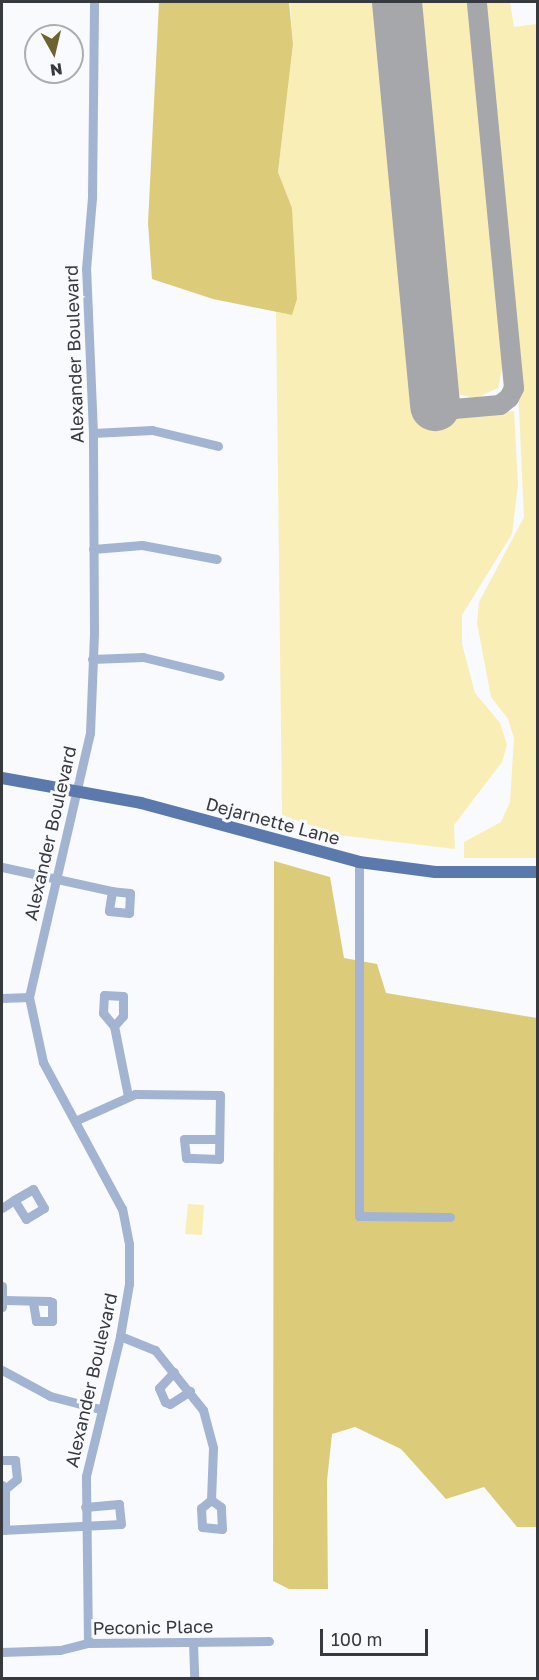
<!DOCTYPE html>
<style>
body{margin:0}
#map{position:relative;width:539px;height:1680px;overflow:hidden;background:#f9fafd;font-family:"Golos Text",sans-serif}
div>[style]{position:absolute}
.green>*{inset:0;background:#f9eeb5}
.forest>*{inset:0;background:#dccc7a}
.taxiway>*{height:20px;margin:-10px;padding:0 10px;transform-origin:10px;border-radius:10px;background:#a5a7aa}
.runway>*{height:50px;margin:-25px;padding:0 25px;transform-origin:25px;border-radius:25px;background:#a5a7aa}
.minor>*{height:9px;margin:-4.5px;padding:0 4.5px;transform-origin:4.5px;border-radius:4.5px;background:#a3b4d2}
.major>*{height:12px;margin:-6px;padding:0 6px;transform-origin:6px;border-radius:6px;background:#5b79ad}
span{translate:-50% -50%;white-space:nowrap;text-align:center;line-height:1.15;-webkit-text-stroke:6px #f9fafd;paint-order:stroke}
.street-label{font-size:18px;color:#36393d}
.frame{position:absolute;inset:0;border:3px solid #36393d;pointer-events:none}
.north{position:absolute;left:24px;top:24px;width:60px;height:60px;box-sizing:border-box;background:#f9fafd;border:2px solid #abadb0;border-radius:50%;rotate:172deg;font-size:16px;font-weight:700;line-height:24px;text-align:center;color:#36393d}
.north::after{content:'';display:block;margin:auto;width:21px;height:27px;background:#6d632f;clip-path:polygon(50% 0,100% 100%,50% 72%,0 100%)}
.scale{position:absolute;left:320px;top:1629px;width:108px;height:27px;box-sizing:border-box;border:3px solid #36393d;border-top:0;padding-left:8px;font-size:18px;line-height:21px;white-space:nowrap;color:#36393d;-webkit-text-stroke:4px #f9fafd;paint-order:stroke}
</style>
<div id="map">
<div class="green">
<i style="clip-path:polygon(290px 2px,381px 2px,421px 419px,514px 411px,518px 485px,512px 534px,462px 615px,462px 644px,475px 693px,500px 723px,507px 745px,502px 762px,454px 825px,455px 849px,338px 835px,282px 815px,276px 312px,292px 315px,292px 208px,278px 172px,293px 44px)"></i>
<i style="clip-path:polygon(414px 2px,470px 2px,505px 354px,498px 388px,476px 398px,452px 393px)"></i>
<i style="clip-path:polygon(487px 2px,510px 2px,514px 27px,537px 24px,537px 858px,464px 858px,464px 842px,501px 822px,510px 802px,514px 738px,508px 719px,491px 697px,477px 623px,479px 602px,524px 517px,516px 343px,485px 16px)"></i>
<i style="clip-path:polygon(188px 1204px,204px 1205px,202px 1235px,185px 1234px)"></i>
</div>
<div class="forest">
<i style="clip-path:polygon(159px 2px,289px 2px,293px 44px,278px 172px,292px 208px,297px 299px,292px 315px,213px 299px,152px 279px,148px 223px)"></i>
<i style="clip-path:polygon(274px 861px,330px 877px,344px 958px,377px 964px,386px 993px,537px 1018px,538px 1527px,517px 1527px,484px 1487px,446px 1499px,401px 1449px,355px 1427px,332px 1434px,327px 1481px,328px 1589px,289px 1589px,273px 1581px)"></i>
</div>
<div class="taxiway">
<i style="left:435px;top:406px;width:19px;rotate:9deg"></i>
<i style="left:454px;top:409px;width:46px;rotate:-5deg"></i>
<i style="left:500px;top:405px;width:11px;rotate:-38deg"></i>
<i style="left:509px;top:398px;width:11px;rotate:-63deg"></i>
<i style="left:514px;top:388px;width:388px;rotate:-95.5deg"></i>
</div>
<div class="runway">
<i style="left:397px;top:2px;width:406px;rotate:84.6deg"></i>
</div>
<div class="minor">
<i style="left:93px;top:433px;width:59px;rotate:-2.9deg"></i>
<i style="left:152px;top:430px;width:68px;rotate:13.6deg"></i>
<i style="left:93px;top:549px;width:49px;rotate:-4.7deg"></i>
<i style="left:142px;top:545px;width:76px;rotate:10.6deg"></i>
<i style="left:92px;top:659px;width:51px;rotate:-2.2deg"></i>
<i style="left:143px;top:657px;width:79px;rotate:13.9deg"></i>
<i style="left:359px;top:862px;width:354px;rotate:90deg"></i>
<i style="left:359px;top:1216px;width:91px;rotate:0.6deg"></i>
<i style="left:2px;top:867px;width:113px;rotate:12.3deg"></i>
<i style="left:112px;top:891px;width:20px;rotate:99deg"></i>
<i style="left:109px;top:911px;width:20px;rotate:6deg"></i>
<i style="left:129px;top:913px;width:20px;rotate:-87deg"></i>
<i style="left:130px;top:893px;width:18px;rotate:-174deg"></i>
<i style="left:2px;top:998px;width:27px;rotate:-2deg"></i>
<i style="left:114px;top:1026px;width:13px;rotate:-48deg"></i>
<i style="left:123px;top:1016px;width:20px;rotate:-90deg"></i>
<i style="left:123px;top:996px;width:19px;rotate:-177deg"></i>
<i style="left:104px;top:995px;width:18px;rotate:93deg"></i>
<i style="left:103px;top:1013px;width:17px;rotate:50deg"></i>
<i style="left:114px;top:1026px;width:71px;rotate:78.7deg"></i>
<i style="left:77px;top:1120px;width:64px;rotate:-24.1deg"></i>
<i style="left:135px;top:1094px;width:85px;rotate:0.7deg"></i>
<i style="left:220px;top:1095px;width:64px;rotate:90.9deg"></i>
<i style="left:219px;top:1159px;width:33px;rotate:-178deg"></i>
<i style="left:186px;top:1158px;width:19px;rotate:-96deg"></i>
<i style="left:184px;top:1139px;width:35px"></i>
<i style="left:2px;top:1208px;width:14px;rotate:-34deg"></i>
<i style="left:14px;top:1200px;width:22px;rotate:-30deg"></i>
<i style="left:33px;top:1189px;width:22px;rotate:60deg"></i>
<i style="left:44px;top:1208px;width:21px;rotate:149deg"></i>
<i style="left:26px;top:1219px;width:22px;rotate:-122deg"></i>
<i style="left:2px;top:1286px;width:21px;rotate:90deg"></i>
<i style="left:4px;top:1300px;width:45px;rotate:1.3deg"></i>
<i style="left:49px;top:1301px;width:3px;rotate:18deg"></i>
<i style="left:52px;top:1302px;width:19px;rotate:90deg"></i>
<i style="left:52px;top:1321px;width:16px;rotate:180deg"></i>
<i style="left:36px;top:1321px;width:20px;rotate:-99deg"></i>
<i style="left:120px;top:1336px;width:38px;rotate:22deg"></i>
<i style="left:155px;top:1350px;width:77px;rotate:51.3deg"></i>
<i style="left:203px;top:1410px;width:39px;rotate:75deg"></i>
<i style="left:213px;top:1448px;width:52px;rotate:92.2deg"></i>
<i style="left:211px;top:1500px;width:13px;rotate:141deg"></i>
<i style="left:201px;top:1508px;width:19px;rotate:87deg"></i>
<i style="left:202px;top:1527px;width:20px;rotate:6deg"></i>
<i style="left:222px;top:1529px;width:22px;rotate:-93deg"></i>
<i style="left:221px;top:1507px;width:12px;rotate:-145deg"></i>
<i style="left:2px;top:1370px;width:55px;rotate:28.4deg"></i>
<i style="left:50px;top:1396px;width:52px;rotate:14.6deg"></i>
<i style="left:174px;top:1372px;width:22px;rotate:133deg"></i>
<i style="left:159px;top:1388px;width:15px;rotate:67deg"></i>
<i style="left:165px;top:1402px;width:5px;rotate:22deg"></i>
<i style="left:170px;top:1404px;width:24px;rotate:-33deg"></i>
<i style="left:2px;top:1460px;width:13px"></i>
<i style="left:15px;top:1460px;width:19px;rotate:84deg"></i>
<i style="left:17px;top:1479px;width:16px;rotate:140deg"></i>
<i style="left:2px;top:1485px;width:5px;rotate:53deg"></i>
<i style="left:5px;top:1489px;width:41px;rotate:90deg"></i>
<i style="left:2px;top:1530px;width:119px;rotate:-2.9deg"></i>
<i style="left:121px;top:1524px;width:20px;rotate:-96deg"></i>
<i style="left:119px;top:1504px;width:34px;rotate:175deg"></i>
<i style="left:193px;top:1642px;width:36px;rotate:88deg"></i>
<i style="left:88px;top:1643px;width:167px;rotate:-90.7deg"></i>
<i style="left:86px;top:1476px;width:144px;rotate:-76.3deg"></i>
<i style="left:120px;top:1336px;width:53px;rotate:-80.2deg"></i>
<i style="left:129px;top:1284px;width:40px;rotate:-90deg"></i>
<i style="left:129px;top:1244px;width:36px;rotate:-101deg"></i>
<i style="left:122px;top:1209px;width:167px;rotate:-118.3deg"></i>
<i style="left:43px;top:1062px;width:66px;rotate:-102.2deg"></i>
<i style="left:29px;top:997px;width:271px;rotate:-77deg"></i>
<i style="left:90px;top:733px;width:99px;rotate:-87.7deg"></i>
<i style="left:94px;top:634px;width:201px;rotate:-90.3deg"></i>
<i style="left:93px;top:433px;width:164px;rotate:-92.4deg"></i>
<i style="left:86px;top:269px;width:71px;rotate:-85.2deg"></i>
<i style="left:92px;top:198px;width:196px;rotate:-89.4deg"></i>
<i style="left:2px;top:1652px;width:58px;rotate:-2deg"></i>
<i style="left:60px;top:1650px;width:29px;rotate:-14deg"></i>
<i style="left:88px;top:1643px;width:181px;rotate:-0.6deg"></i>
</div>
<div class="major">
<i style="left:2px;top:778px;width:141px;rotate:10.2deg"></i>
<i style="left:141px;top:803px;width:226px;rotate:15.1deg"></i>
<i style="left:359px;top:862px;width:77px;rotate:7.5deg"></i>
<i style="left:435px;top:872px;width:103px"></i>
</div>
<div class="street-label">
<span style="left:74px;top:354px;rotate:-92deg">Alexander Boulevard</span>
<span style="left:273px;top:821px;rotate:15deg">Dejarnette Lane</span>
<span style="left:50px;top:833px;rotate:-77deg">Alexander Boulevard</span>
<span style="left:91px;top:1380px;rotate:-77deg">Alexander Boulevard</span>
<span style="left:153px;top:1627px;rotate:-1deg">Peconic Place</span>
</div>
<div class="frame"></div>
<div class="north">N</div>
<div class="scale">100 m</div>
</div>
